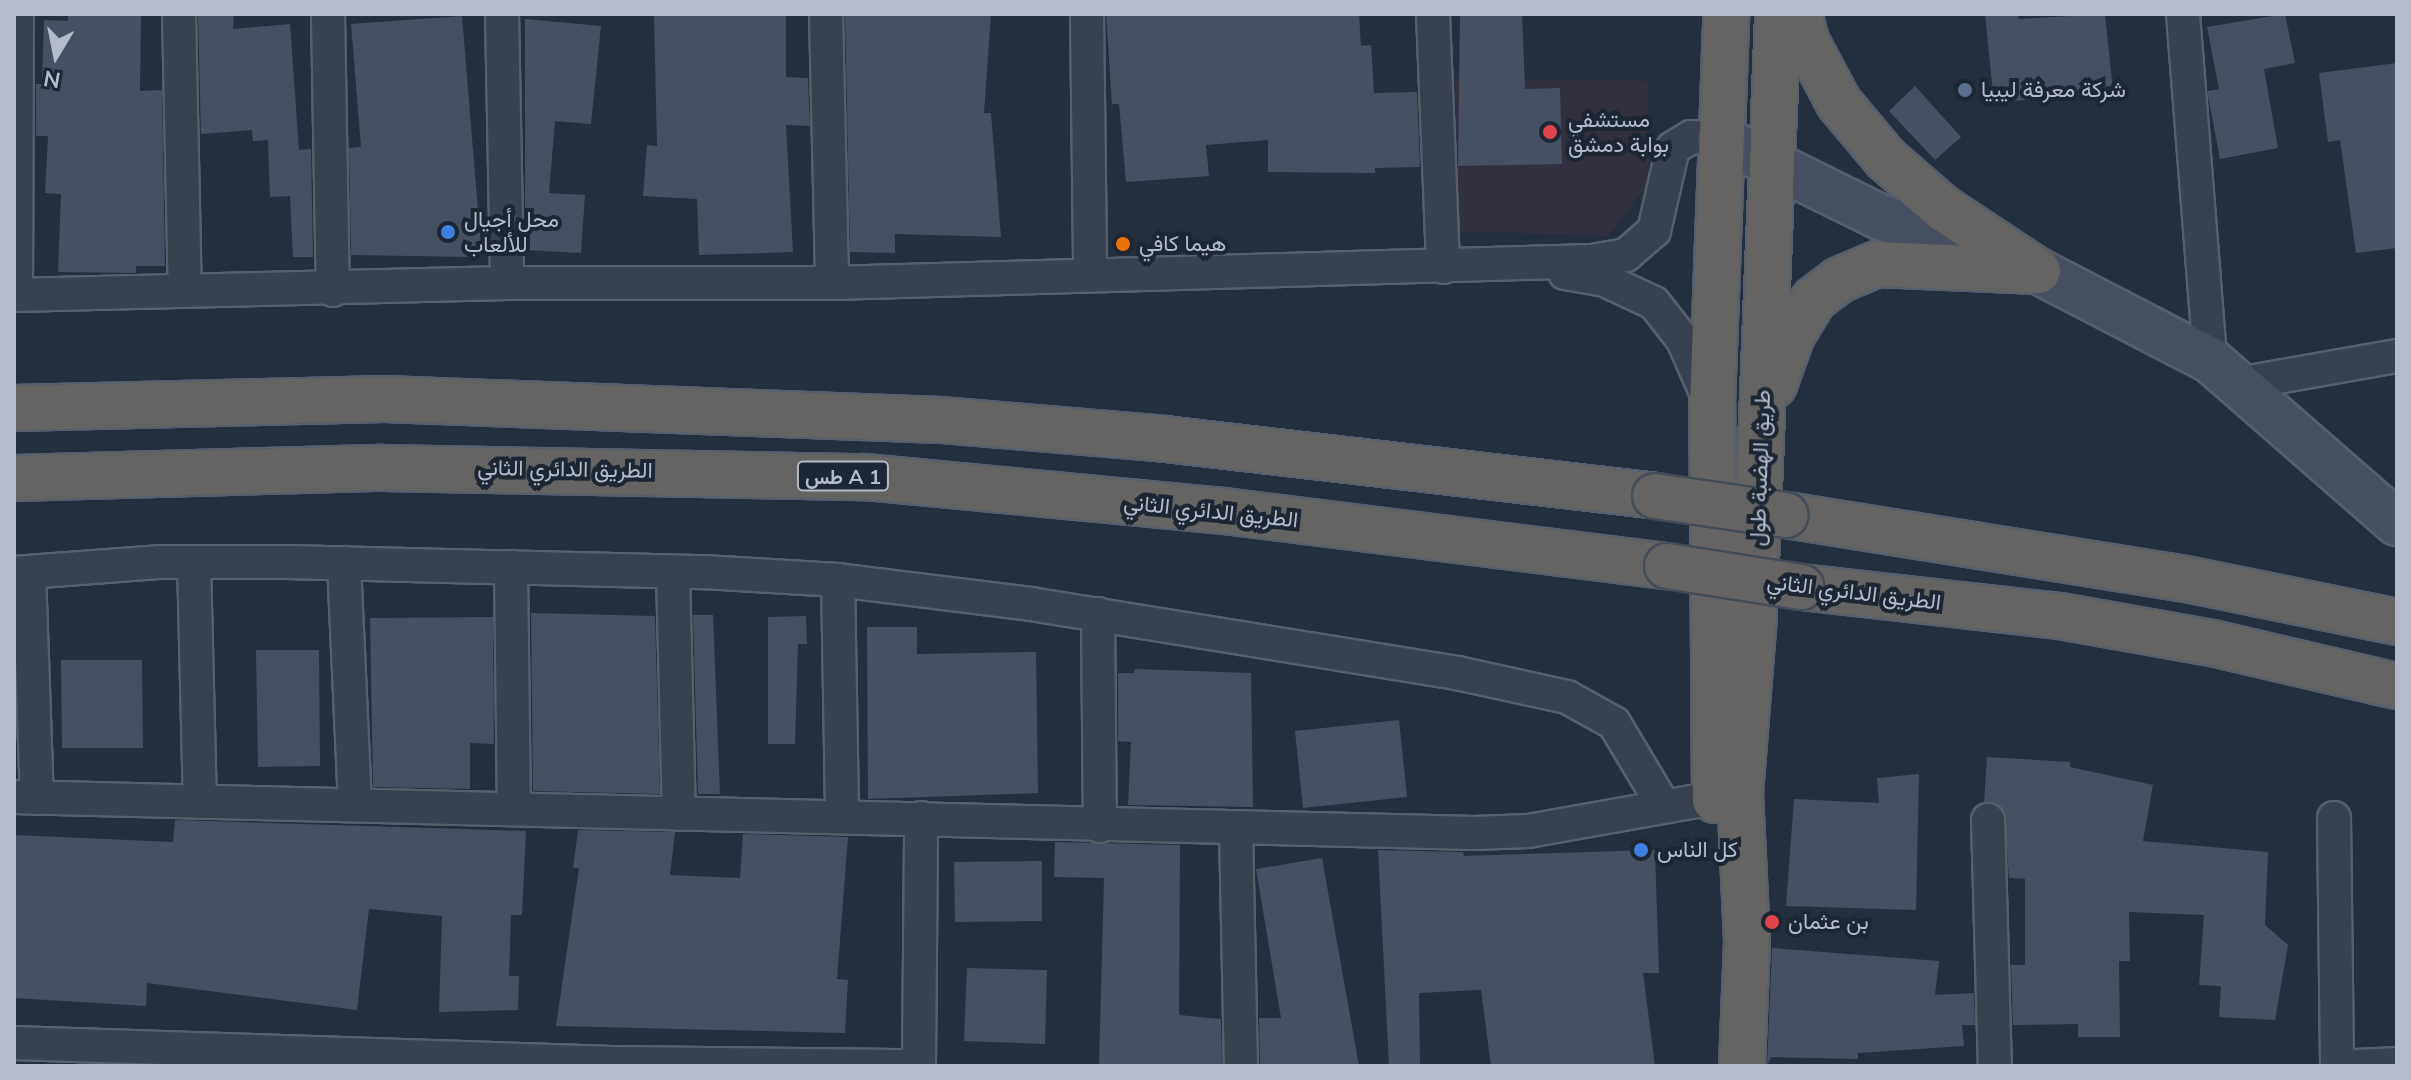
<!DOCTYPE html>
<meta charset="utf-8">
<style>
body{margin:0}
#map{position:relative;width:2411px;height:1080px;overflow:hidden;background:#242f3e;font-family:Mulish,Vazirmatn,sans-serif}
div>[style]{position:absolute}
.medical>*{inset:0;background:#32303f}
.building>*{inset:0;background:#455162}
.roads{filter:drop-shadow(2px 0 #565f6c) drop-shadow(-2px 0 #565f6c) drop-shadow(0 2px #565f6c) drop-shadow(0 -2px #565f6c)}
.minor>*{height:32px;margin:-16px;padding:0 16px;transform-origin:16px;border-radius:16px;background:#38414e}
.secondary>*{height:44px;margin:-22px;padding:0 22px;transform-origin:22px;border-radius:22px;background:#465061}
.trunk>*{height:44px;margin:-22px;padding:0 22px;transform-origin:22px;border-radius:22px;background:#656462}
.bridges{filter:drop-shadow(2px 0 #434c59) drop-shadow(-2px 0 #434c59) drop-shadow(0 2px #434c59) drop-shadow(0 -2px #434c59)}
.trunk-bridge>*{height:44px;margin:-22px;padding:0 22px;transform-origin:22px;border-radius:22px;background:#656462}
.dots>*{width:22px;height:22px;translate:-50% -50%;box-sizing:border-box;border:4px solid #1d2633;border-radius:50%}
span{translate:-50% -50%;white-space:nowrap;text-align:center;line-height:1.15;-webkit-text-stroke:8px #1d2633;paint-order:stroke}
.shield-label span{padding:2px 6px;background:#1d2633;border:2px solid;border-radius:6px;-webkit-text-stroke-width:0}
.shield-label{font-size:20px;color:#b4bcc9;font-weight:700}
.poi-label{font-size:22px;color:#b4bcc9}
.left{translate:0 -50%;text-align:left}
.street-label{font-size:22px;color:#b4bcc9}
.frame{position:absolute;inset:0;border:16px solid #b4bcc9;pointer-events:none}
.north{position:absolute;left:16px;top:16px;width:80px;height:80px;-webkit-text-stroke:6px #1d2633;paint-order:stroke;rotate:190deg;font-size:22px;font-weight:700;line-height:32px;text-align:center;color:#b4bcc9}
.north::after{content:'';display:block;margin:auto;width:28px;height:36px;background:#b4bcc9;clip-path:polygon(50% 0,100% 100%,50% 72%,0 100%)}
</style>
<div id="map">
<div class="medical">
<i style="clip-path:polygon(1450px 79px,1647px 81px,1649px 183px,1608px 236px,1459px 231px)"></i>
</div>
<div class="building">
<i style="clip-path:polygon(68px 14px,141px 14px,140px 91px,162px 90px,165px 266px,136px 266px,136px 273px,58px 272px,61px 194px,45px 193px,48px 136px,36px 136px,36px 84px,42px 84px,44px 20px,68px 21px)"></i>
<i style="clip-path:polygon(198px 14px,234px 14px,233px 29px,290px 24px,299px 150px,311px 149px,313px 257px,293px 257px,290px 196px,270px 197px,268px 140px,253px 141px,252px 130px,201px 134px)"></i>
<i style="clip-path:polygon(654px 14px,786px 14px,786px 77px,808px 78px,810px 126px,786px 125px,793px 252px,699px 255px,697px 199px,643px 196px,647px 145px,657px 146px)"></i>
<i style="clip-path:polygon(845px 14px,991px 14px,984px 113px,991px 113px,1001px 237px,895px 234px,895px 253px,850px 252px)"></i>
<i style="clip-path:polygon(1106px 14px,1359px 14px,1361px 46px,1371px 45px,1374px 93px,1417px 92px,1420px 167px,1375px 168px,1375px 173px,1268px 172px,1268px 140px,1206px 145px,1209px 176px,1126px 182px,1119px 104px,1112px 104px)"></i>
<i style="clip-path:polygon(1460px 14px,1522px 14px,1525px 89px,1560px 88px,1562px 164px,1458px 166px)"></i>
<i style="clip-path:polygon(1985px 14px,2018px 14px,2019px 19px,2105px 14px,2113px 91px,1994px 103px)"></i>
<i style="clip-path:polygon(2285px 14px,2295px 63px,2264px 69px,2278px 148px,2220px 159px,2208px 96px,2208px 91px,2219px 89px,2207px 27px)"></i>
<i style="clip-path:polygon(462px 16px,481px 247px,472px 246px,472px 257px,351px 255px,349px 148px,361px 147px,351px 24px)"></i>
<i style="clip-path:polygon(525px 19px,601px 26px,591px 124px,555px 121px,549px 193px,585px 195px,581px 253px,525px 250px)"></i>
<i style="clip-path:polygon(2397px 63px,2397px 248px,2356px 253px,2340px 140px,2328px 142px,2319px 73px)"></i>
<i style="clip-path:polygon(1915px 86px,1961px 137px,1935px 160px,1889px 111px)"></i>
<i style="clip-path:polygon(531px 613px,655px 616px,660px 794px,533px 791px)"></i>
<i style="clip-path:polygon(693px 615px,713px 615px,720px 794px,698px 794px)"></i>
<i style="clip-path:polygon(806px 616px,807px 644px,798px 644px,795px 744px,768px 744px,768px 617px)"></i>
<i style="clip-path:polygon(493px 617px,494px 744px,470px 743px,470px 789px,373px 787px,370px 618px)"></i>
<i style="clip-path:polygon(867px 627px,917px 627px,917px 654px,1036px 652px,1038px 793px,868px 799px)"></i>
<i style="clip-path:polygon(256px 650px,319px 650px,320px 766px,258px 767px)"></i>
<i style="clip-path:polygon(61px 660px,142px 660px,143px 748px,62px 748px)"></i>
<i style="clip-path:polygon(1135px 669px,1251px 673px,1253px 807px,1128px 805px,1131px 742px,1118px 741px,1118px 673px,1134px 673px)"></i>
<i style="clip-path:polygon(1399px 720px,1407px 797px,1303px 808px,1295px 731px)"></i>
<i style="clip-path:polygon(1987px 757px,2070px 762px,2070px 767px,2153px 785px,2143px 841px,2268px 852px,2265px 925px,2288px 945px,2275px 1020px,2219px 1017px,2221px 986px,2199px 985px,2204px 915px,2129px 912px,2130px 961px,2119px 961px,2120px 1037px,2078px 1037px,2078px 1024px,2013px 1025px,2011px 965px,2025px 965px,2025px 879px,2009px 878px,2004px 811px,1984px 802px)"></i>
<i style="clip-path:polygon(1919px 774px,1916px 910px,1786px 906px,1794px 799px,1879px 803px,1877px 778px)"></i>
<i style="clip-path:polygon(175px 820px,526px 831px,522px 915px,511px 915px,509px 976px,519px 976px,518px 1010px,439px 1012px,442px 916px,369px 909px,357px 1010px,147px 983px,146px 1006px,14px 998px,14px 835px,173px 842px)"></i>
<i style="clip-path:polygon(578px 830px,675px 832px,670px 875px,740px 878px,743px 834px,848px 837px,837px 979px,848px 980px,845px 1033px,556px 1026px,579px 868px,573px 868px)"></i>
<i style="clip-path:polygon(1055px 842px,1180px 845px,1179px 1015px,1221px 1019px,1222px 1066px,1099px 1066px,1104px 878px,1054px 877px)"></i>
<i style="clip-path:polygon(1378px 850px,1463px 852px,1464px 856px,1655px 850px,1659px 973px,1643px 973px,1655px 1066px,1491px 1066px,1481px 990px,1419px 993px,1420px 1066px,1389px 1066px)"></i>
<i style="clip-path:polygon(1322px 858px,1359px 1066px,1260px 1066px,1259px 1018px,1281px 1018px,1256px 869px)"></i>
<i style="clip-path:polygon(1042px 861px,1042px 921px,955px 922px,954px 862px)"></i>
<i style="clip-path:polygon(1772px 948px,1939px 961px,1935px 995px,1974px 993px,1975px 1025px,1962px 1025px,1964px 1046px,1858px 1053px,1858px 1059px,1771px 1057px,1767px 1066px)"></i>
<i style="clip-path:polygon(967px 968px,1047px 970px,1045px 1044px,964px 1041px)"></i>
</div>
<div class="roads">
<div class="minor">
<i style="left:179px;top:14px;width:277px;rotate:88.8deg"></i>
<i style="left:328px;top:14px;width:276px;rotate:89deg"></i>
<i style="left:502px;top:14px;width:269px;rotate:88.9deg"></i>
<i style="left:826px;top:14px;width:269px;rotate:88.7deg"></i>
<i style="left:1087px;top:14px;width:261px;rotate:89.3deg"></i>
<i style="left:1433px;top:14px;width:253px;rotate:87.7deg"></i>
<i style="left:2183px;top:14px;width:347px;rotate:85.5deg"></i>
<i style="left:1565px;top:273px;width:41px;rotate:9.9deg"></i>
<i style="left:1605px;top:280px;width:54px;rotate:25.1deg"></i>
<i style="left:1654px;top:303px;width:47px;rotate:51.9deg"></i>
<i style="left:1683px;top:340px;width:62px;rotate:66.3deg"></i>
<i style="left:14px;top:295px;width:493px;rotate:-1.4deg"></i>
<i style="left:507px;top:283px;width:325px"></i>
<i style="left:832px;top:283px;width:760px;rotate:-1.66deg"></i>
<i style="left:1592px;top:261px;width:35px;rotate:-10deg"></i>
<i style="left:1626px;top:255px;width:37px;rotate:-41deg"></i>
<i style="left:1654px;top:231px;width:85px;rotate:-77.1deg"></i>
<i style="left:1673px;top:148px;width:21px;rotate:-31deg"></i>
<i style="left:1691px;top:137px;width:29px;rotate:2deg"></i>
<i style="left:16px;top:295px;width:281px;rotate:-89.8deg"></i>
<i style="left:2238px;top:384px;width:161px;rotate:-10deg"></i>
<i style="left:194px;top:562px;width:240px;rotate:88.6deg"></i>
<i style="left:344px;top:563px;width:242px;rotate:87.4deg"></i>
<i style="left:511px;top:567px;width:241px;rotate:89.3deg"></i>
<i style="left:29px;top:572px;width:226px;rotate:88deg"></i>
<i style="left:673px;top:572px;width:242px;rotate:88.6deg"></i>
<i style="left:14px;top:573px;width:145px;rotate:-4.3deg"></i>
<i style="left:159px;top:562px;width:128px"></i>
<i style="left:287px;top:562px;width:417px;rotate:1.4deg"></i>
<i style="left:704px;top:572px;width:134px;rotate:3.4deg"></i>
<i style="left:838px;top:580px;width:194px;rotate:7.1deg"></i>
<i style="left:1031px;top:604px;width:432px;rotate:9.2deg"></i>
<i style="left:1457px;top:673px;width:113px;rotate:12.3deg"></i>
<i style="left:1567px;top:697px;width:54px;rotate:29deg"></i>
<i style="left:1614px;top:723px;width:96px;rotate:59.1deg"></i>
<i style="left:838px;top:580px;width:235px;rotate:89deg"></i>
<i style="left:1098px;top:614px;width:212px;rotate:89.5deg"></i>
<i style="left:14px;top:797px;width:1461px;rotate:1.41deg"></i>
<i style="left:1475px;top:833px;width:53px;rotate:-2.2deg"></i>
<i style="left:1528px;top:831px;width:210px;rotate:-10.1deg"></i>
<i style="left:2334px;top:818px;width:248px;rotate:89.3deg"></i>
<i style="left:1988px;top:820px;width:246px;rotate:88.4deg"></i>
<i style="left:1236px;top:830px;width:236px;rotate:88.8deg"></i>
<i style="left:14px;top:1043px;width:599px;rotate:1.91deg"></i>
<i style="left:613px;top:1063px;width:306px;rotate:0.6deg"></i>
<i style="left:919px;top:1066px;width:248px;rotate:-89.5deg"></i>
<i style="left:2357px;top:1066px;width:40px;rotate:-2.9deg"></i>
</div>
<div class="secondary">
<i style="left:1720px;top:138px;width:178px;rotate:26.3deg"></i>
<i style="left:1880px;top:217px;width:167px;rotate:18.9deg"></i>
<i style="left:2038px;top:271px;width:194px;rotate:27.4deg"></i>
<i style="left:2210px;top:360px;width:248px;rotate:41.1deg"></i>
</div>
<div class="trunk">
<i style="left:1799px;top:14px;width:28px;rotate:75deg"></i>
<i style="left:1806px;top:41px;width:70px;rotate:62deg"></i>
<i style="left:1839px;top:103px;width:73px;rotate:50deg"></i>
<i style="left:1886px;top:159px;width:77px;rotate:40.8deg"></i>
<i style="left:1944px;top:209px;width:110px;rotate:33.5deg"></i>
<i style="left:1774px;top:385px;width:53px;rotate:-70.2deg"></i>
<i style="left:1792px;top:335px;width:42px;rotate:-58.6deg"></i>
<i style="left:1814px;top:299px;width:31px;rotate:-37deg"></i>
<i style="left:1839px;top:280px;width:41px;rotate:-22.8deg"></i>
<i style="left:1877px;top:264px;width:161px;rotate:2.5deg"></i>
<i style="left:14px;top:408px;width:371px;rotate:-1.4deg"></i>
<i style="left:385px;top:399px;width:556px;rotate:2.16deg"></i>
<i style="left:941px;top:420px;width:225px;rotate:4.8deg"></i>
<i style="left:1165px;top:439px;width:493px;rotate:6.6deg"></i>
<i style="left:14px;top:478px;width:368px;rotate:-1.6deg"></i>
<i style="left:382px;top:468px;width:483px;rotate:1.1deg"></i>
<i style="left:865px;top:477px;width:361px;rotate:5.4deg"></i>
<i style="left:1224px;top:511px;width:446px;rotate:7.1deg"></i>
<i style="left:1786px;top:515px;width:405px;rotate:9.1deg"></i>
<i style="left:2186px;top:579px;width:215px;rotate:11.5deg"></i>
<i style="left:1801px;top:587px;width:261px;rotate:6.4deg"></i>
<i style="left:2060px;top:616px;width:154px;rotate:10.1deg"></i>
<i style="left:2212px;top:643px;width:190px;rotate:13.1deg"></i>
<i style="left:1715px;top:800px;width:395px;rotate:-90.4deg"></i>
<i style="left:1712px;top:405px;width:391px;rotate:-87.9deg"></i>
<i style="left:1742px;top:1066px;width:125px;rotate:-87.7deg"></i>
<i style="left:1747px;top:941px;width:147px;rotate:-92.7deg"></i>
<i style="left:1740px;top:794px;width:178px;rotate:-85.5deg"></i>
<i style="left:1754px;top:617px;width:603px;rotate:-87.72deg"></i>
</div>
</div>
<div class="bridges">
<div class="trunk-bridge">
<i style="left:1655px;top:496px;width:132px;rotate:8.3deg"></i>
<i style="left:1667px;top:566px;width:136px;rotate:8.9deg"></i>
</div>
</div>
<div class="dots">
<i style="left:1965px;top:90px;background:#5c6f8a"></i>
<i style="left:1550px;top:132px;background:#e0444e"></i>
<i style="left:448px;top:232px;background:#3f7fe0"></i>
<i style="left:1123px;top:244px;background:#e8710a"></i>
<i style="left:1641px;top:850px;background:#3f7fe0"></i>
<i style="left:1772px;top:922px;background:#e0444e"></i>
</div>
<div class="shield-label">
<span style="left:843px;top:476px">طس A 1</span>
</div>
<div class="poi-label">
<span class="left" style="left:1981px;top:90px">شركة معرفة ليبيا</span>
<span class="left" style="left:1568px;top:132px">مستشفي<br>بوابة دمشق</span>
<span class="left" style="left:464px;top:232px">محل أجيال<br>للألعاب</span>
<span class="left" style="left:1139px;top:244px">هيما كافي</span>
<span class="left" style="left:1657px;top:850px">كل الناس</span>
<span class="left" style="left:1788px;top:922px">بن عثمان</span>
</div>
<div class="street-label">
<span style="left:1760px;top:468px;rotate:-88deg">طريق الهضبة طول</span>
<span style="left:565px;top:469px;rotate:1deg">الطريق الدائري الثاني</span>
<span style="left:1211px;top:511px;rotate:6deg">الطريق الدائري الثاني</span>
<span style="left:1854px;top:592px;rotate:7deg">الطريق الدائري الثاني</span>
</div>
<div class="frame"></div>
<div class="north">N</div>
</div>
